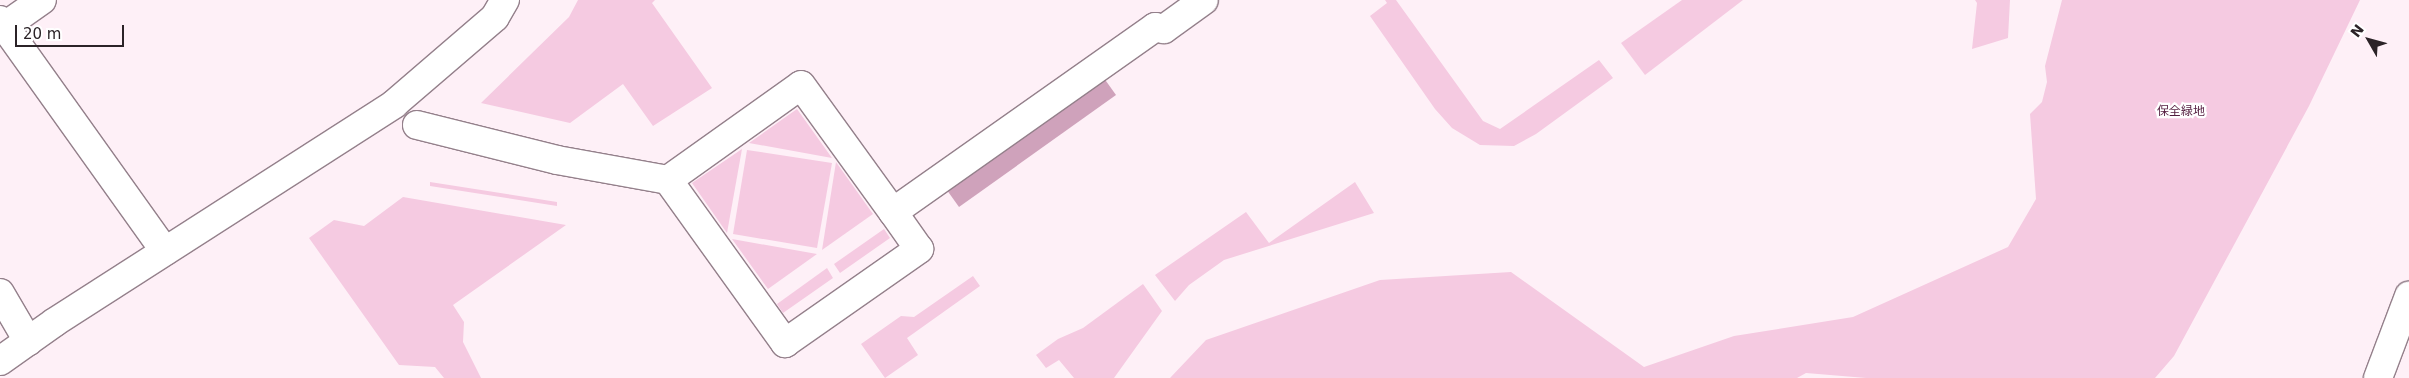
<!DOCTYPE html>
<meta charset="utf-8">
<style>
body{margin:0}
#map{position:relative;width:2409px;height:378px;overflow:hidden;background:#fef0f7;font-family:"DejaVu Sans","Noto Sans JP",sans-serif}
div>[style]{position:absolute}
.green>*{inset:0;background:#f5cae1}
.water>*{inset:0;background:#cfa2bb}
.roads{filter:drop-shadow(1px 0 #94808b) drop-shadow(-1px 0 #94808b) drop-shadow(0 1px #94808b) drop-shadow(0 -1px #94808b)}
.street>*{height:28px;margin:-14px;padding:0 14px;transform-origin:14px;border-radius:14px;background:#fff}
.secondary>*{height:28px;margin:-14px;padding:0 14px;transform-origin:14px;border-radius:14px;background:#fff}
span{translate:-50% -50%;white-space:nowrap;text-align:center;line-height:1.15;-webkit-text-stroke:4.5px #fff;paint-order:stroke}
.park-label{font-size:12px;color:#521c3e}
.north{position:absolute;left:2344px;top:15px;width:50px;height:50px;-webkit-text-stroke:4px #fff;paint-order:stroke;rotate:308deg;font-size:14px;font-weight:700;line-height:20px;text-align:center;color:#2b2327}
.north::after{content:'';display:block;margin:auto;width:18px;height:22px;background:#2b2327;clip-path:polygon(50% 0,100% 100%,50% 72%,0 100%)}
.scale{position:absolute;left:15px;top:25px;width:109px;height:22px;box-sizing:border-box;border:2px solid #2b2327;border-top:0;padding-left:6px;font-size:15px;line-height:18px;white-space:nowrap;color:#2b2327;-webkit-text-stroke:4px #fff;paint-order:stroke}
</style>
<div id="map">
<div class="green">
<i style="clip-path:polygon(578px 0,655px 0,652px 3px,712px 88px,653px 126px,623px 84px,570px 123px,481px 103px,569px 17px)"></i>
<i style="clip-path:polygon(1385px 0,1396px 0,1483px 121px,1500px 129px,1599px 60px,1613px 78px,1536px 134px,1514px 146px,1480px 145px,1452px 128px,1435px 109px,1370px 16px,1387px 3px)"></i>
<i style="clip-path:polygon(1682px 0,1743px 0,1645px 75px,1621px 43px)"></i>
<i style="clip-path:polygon(1975px 0,2010px 0,2008px 38px,1972px 49px,1977px 3px)"></i>
<i style="clip-path:polygon(2062px 0,2360px 0,2309px 106px,2174px 356px,2155px 378px,1866px 378px,1806px 373px,1797px 378px,1170px 378px,1206px 340px,1380px 280px,1511px 272px,1644px 367px,1734px 336px,1853px 317px,2008px 247px,2036px 199px,2030px 114px,2042px 102px,2047px 82px,2045px 66px)"></i>
<i style="clip-path:polygon(797px 109px,832px 158px,749px 143px)"></i>
<i style="clip-path:polygon(742px 149px,727px 233px,692px 183px)"></i>
<i style="clip-path:polygon(747px 150px,832px 163px,817px 248px,733px 234px)"></i>
<i style="clip-path:polygon(836px 162px,873px 214px,822px 250px)"></i>
<i style="clip-path:polygon(430px 182px,557px 202px,557px 206px,430px 186px)"></i>
<i style="clip-path:polygon(1355px 182px,1374px 213px,1224px 260px,1189px 285px,1175px 301px,1155px 275px,1246px 212px,1269px 243px)"></i>
<i style="clip-path:polygon(403px 197px,566px 225px,453px 305px,464px 322px,463px 342px,481px 378px,444px 378px,435px 367px,399px 365px,309px 238px,334px 220px,364px 226px)"></i>
<i style="clip-path:polygon(884px 229px,890px 238px,840px 273px,834px 264px)"></i>
<i style="clip-path:polygon(732px 239px,817px 254px,768px 289px)"></i>
<i style="clip-path:polygon(827px 268px,833px 278px,783px 313px,777px 304px)"></i>
<i style="clip-path:polygon(973px 276px,980px 286px,907px 338px,918px 355px,885px 378px,861px 344px,901px 316px,914px 317px)"></i>
<i style="clip-path:polygon(1143px 284px,1162px 311px,1114px 378px,1074px 378px,1059px 360px,1046px 368px,1036px 355px,1058px 339px,1083px 328px)"></i>
</div>
<div class="water">
<i style="clip-path:polygon(1101px 74px,1116px 95px,959px 207px,944px 186px)"></i>
</div>
<div class="roads">
<div class="street">
<i style="left:0;top:20px;width:284px;rotate:54.5deg"></i>
<i style="left:5px;top:26px;width:45px;rotate:-35.1deg"></i>
<i style="left:417px;top:125px;width:144px;rotate:14deg"></i>
<i style="left:557px;top:160px;width:113px;rotate:10.2deg"></i>
<i style="left:668px;top:180px;width:163px;rotate:-35.5deg"></i>
<i style="left:801px;top:85px;width:157px;rotate:54.1deg"></i>
<i style="left:893px;top:212px;width:321px;rotate:-35.2deg"></i>
<i style="left:1155px;top:27px;width:9px;rotate:13deg"></i>
<i style="left:1164px;top:29px;width:49px;rotate:-35.9deg"></i>
<i style="left:668px;top:180px;width:201px;rotate:54.3deg"></i>
<i style="left:785px;top:343px;width:164px;rotate:-35deg"></i>
<i style="left:919px;top:249px;width:45px;rotate:-125.1deg"></i>
<i style="left:0;top:293px;width:56px;rotate:59.7deg"></i>
</div>
<div class="secondary">
<i style="left:0;top:361px;width:67px;rotate:-35.3deg"></i>
<i style="left:55px;top:322px;width:403px;rotate:-32.7deg"></i>
<i style="left:394px;top:104px;width:133px;rotate:-40.7deg"></i>
<i style="left:495px;top:17px;width:20px;rotate:-60deg"></i>
<i style="left:2378px;top:378px;width:88px;rotate:-69.3deg"></i>
</div>
</div>
<div class="park-label">
<span style="left:2181px;top:112px">保全緑地</span>
</div>
<div class="north">N</div>
<div class="scale">20 m</div>
</div>
